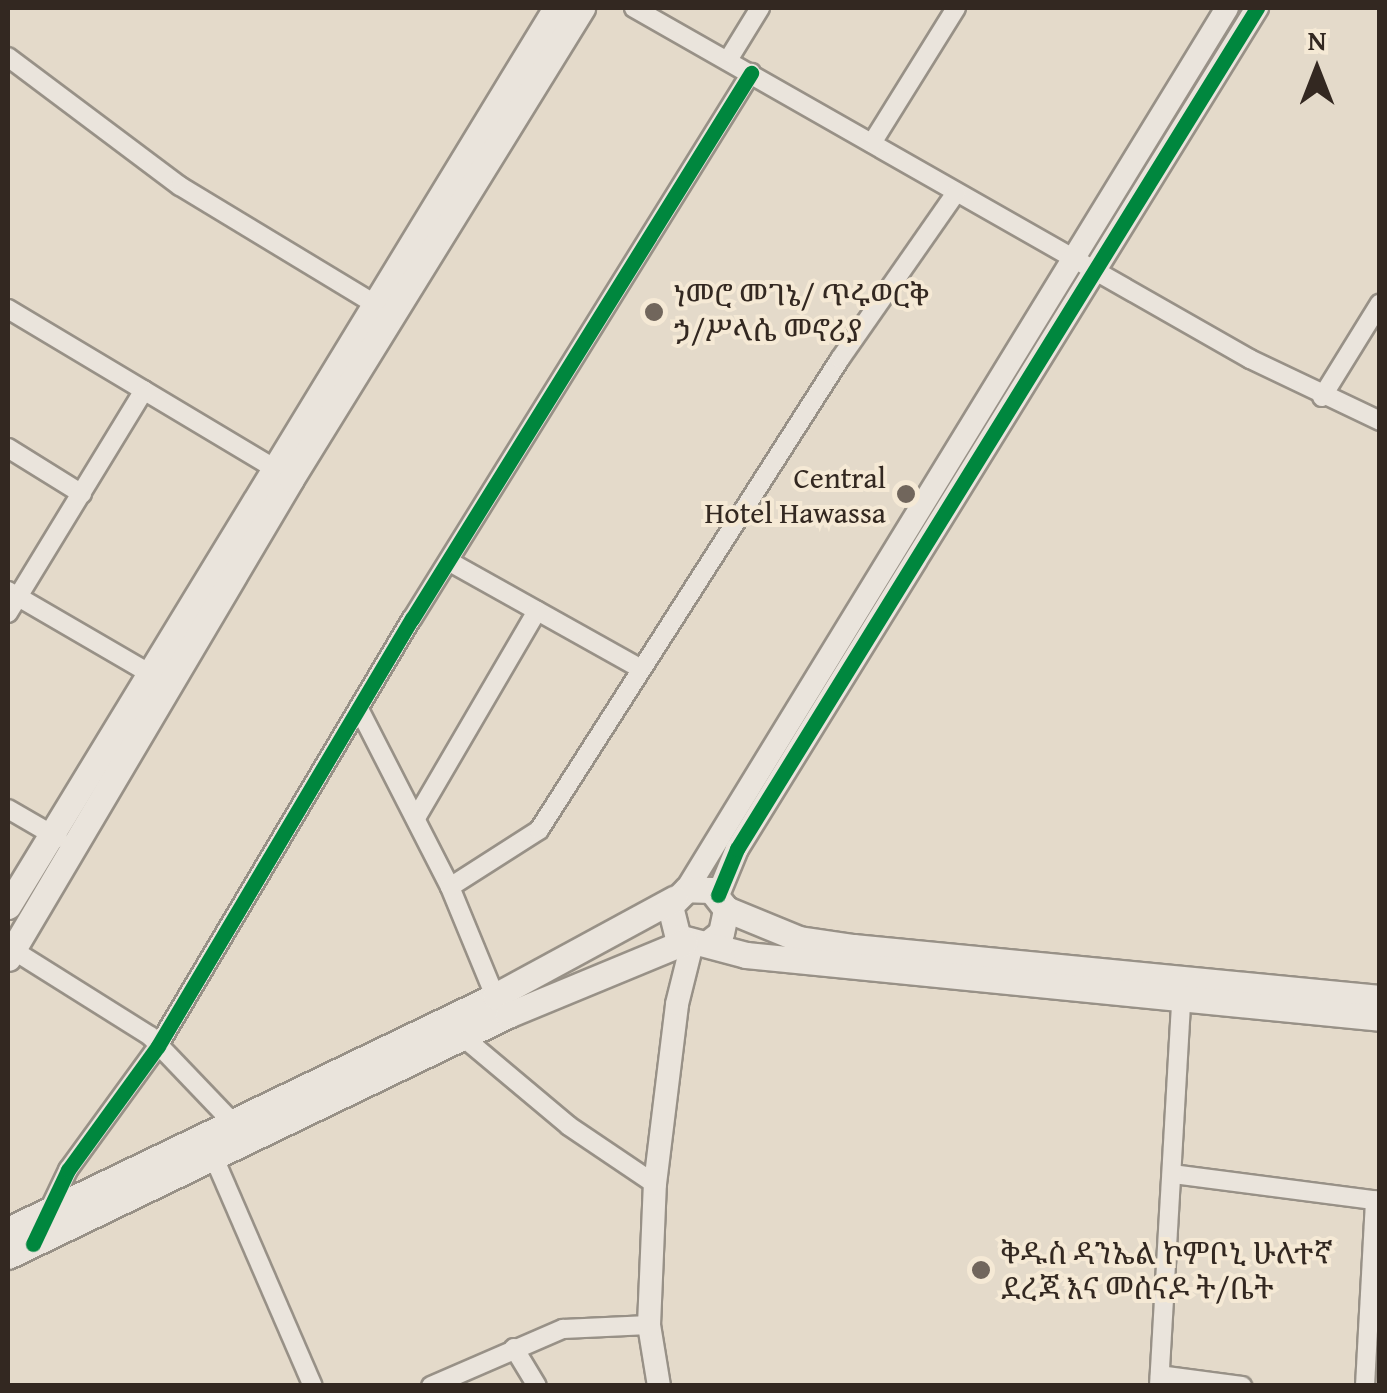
<!DOCTYPE html>
<meta charset="utf-8">
<style>
body{margin:0}
#map{position:relative;width:1387px;height:1393px;overflow:hidden;background:#e4daca;font-family:"Gentium Book Plus","Noto Serif Ethiopic",serif}
div>[style]{position:absolute}
.roads{filter:drop-shadow(2px 0 #989187) drop-shadow(-2px 0 #989187) drop-shadow(0 2px #989187) drop-shadow(0 -2px #989187)}
.minor>*{height:18px;margin:-9px;padding:0 9px;transform-origin:9px;border-radius:9px;background:#eae4dc}
.tertiary>*{height:22px;margin:-11px;padding:0 11px;transform-origin:11px;border-radius:11px;background:#eae4dc}
.secondary>*{height:25px;margin:-12.5px;padding:0 12.5px;transform-origin:12.5px;border-radius:12.5px;background:#eae4dc}
.cycleway>*{height:15px;margin:-7.5px;padding:0 7.5px;transform-origin:7.5px;border-radius:7.5px;background:#00873e}
.dots>*{width:28px;height:28px;translate:-50% -50%;box-sizing:border-box;border:5px solid #f5e9d5;border-radius:50%}
span{translate:-50% -50%;white-space:nowrap;text-align:center;line-height:1.15;-webkit-text-stroke:8px #f5e9d5;paint-order:stroke}
.poi-label{font-size:30px;color:#332821}
.left{translate:0 -50%;text-align:left}
.right{translate:-100% -50%;text-align:right}
.frame{position:absolute;inset:0;border:10px solid #332821;pointer-events:none}
.north{position:absolute;left:1267px;top:20px;width:100px;height:100px;-webkit-text-stroke:8px #f5e9d5;paint-order:stroke;rotate:0deg;font-size:28px;font-weight:700;line-height:40px;text-align:center;color:#332821}
.north::after{content:'';display:block;margin:auto;width:35px;height:45px;background:#332821;clip-path:polygon(50% 0,100% 100%,50% 72%,0 100%)}
</style>
<div id="map">
<div class="roads">
<div class="minor">
<i style="left:634px;top:8px;width:709px;rotate:29.67deg"></i>
<i style="left:1250px;top:359px;width:144px;rotate:25.5deg"></i>
<i style="left:8px;top:57px;width:215px;rotate:36.9deg"></i>
<i style="left:180px;top:186px;width:240px;rotate:31.2deg"></i>
<i style="left:728px;top:60px;width:61px;rotate:-58.4deg"></i>
<i style="left:872px;top:143px;width:159px;rotate:-58.1deg"></i>
<i style="left:8px;top:309px;width:319px;rotate:30.9deg"></i>
<i style="left:1322px;top:397px;width:110px;rotate:-58.3deg"></i>
<i style="left:8px;top:448px;width:87px;rotate:31.9deg"></i>
<i style="left:450px;top:562px;width:215px;rotate:29.2deg"></i>
<i style="left:8px;top:591px;width:175px;rotate:30.2deg"></i>
<i style="left:8px;top:613px;width:261px;rotate:-58.6deg"></i>
<i style="left:361px;top:713px;width:195px;rotate:62.9deg"></i>
<i style="left:450px;top:887px;width:118px;rotate:67.6deg"></i>
<i style="left:8px;top:809px;width:58px;rotate:30.1deg"></i>
<i style="left:416px;top:818px;width:240px;rotate:-59.7deg"></i>
<i style="left:450px;top:887px;width:106px;rotate:-32.6deg"></i>
<i style="left:539px;top:830px;width:559px;rotate:-57.42deg"></i>
<i style="left:840px;top:359px;width:203px;rotate:-55.1deg"></i>
<i style="left:13px;top:950px;width:162px;rotate:32.1deg"></i>
<i style="left:150px;top:1036px;width:120px;rotate:46.3deg"></i>
<i style="left:463px;top:1037px;width:138px;rotate:40deg"></i>
<i style="left:569px;top:1126px;width:104px;rotate:34deg"></i>
<i style="left:215px;top:1160px;width:246px;rotate:66.6deg"></i>
<i style="left:1173px;top:1174px;width:209px;rotate:7.4deg"></i>
<i style="left:48px;top:1212px;width:47px;rotate:-64.5deg"></i>
<i style="left:68px;top:1170px;width:153px;rotate:-54deg"></i>
<i style="left:158px;top:1046px;width:497px;rotate:-59.3deg"></i>
<i style="left:412px;top:619px;width:643px;rotate:-58.16deg"></i>
<i style="left:514px;top:1348px;width:44px;rotate:58.8deg"></i>
<i style="left:1160px;top:1375px;width:83px;rotate:7.6deg"></i>
<i style="left:431px;top:1386px;width:144px;rotate:-23.4deg"></i>
<i style="left:563px;top:1329px;width:86px;rotate:-2.7deg"></i>
<i style="left:1159px;top:1386px;width:388px;rotate:-86.7deg"></i>
<i style="left:1365px;top:1386px;width:186px;rotate:-86.9deg"></i>
</div>
<div class="tertiary">
<i style="left:687px;top:889px;width:1033px;rotate:-58.49deg"></i>
<i style="left:718px;top:895px;width:50px;rotate:-67.6deg"></i>
<i style="left:737px;top:849px;width:989px;rotate:-58.27deg"></i>
<i style="left:659px;top:1386px;width:62px;rotate:-99.3deg"></i>
<i style="left:649px;top:1325px;width:141px;rotate:-87.6deg"></i>
<i style="left:655px;top:1184px;width:181px;rotate:-83deg"></i>
<i style="left:677px;top:1004px;width:62px;rotate:-76deg"></i>
</div>
<div class="secondary">
<i style="left:8px;top:906px;width:1052px;rotate:-58.61deg"></i>
<i style="left:726px;top:909px;width:79px;rotate:22.3deg"></i>
<i style="left:799px;top:939px;width:55px;rotate:8.4deg"></i>
<i style="left:853px;top:947px;width:529px;rotate:5.53deg"></i>
<i style="left:708px;top:943px;width:16px;rotate:-38deg"></i>
<i style="left:721px;top:933px;width:25px;rotate:-78deg"></i>
<i style="left:726px;top:909px;width:24px;rotate:-128deg"></i>
<i style="left:711px;top:890px;width:24px;rotate:-178deg"></i>
<i style="left:687px;top:889px;width:24px;rotate:135deg"></i>
<i style="left:670px;top:906px;width:32px;rotate:76deg"></i>
<i style="left:678px;top:937px;width:70px;rotate:14.8deg"></i>
<i style="left:746px;top:955px;width:637px;rotate:5.67deg"></i>
<i style="left:8px;top:958px;width:556px;rotate:-59.42deg"></i>
<i style="left:291px;top:479px;width:554px;rotate:-58.29deg"></i>
<i style="left:8px;top:1230px;width:540px;rotate:-25.66deg"></i>
<i style="left:495px;top:996px;width:204px;rotate:-28.5deg"></i>
<i style="left:8px;top:1256px;width:555px;rotate:-25.73deg"></i>
<i style="left:508px;top:1015px;width:191px;rotate:-22.5deg"></i>
</div>
</div>
<div class="cycleway">
<i style="left:718px;top:895px;width:50px;rotate:-67.6deg"></i>
<i style="left:737px;top:849px;width:989px;rotate:-58.27deg"></i>
<i style="left:33px;top:1244px;width:82px;rotate:-64.7deg"></i>
<i style="left:68px;top:1170px;width:153px;rotate:-54deg"></i>
<i style="left:158px;top:1046px;width:497px;rotate:-59.3deg"></i>
<i style="left:412px;top:619px;width:643px;rotate:-58.16deg"></i>
</div>
<div class="dots">
<i style="left:654px;top:312px;background:#71665c"></i>
<i style="left:906px;top:494px;background:#71665c"></i>
<i style="left:981px;top:1270px;background:#71665c"></i>
</div>
<div class="poi-label">
<span class="left" style="left:674px;top:312px">ነመሮ መገኔ/ ጥሩወርቅ<br>ኃ/ሥላሴ መኖሪያ</span>
<span class="right" style="left:886px;top:494px">Central<br>Hotel Hawassa</span>
<span class="left" style="left:1001px;top:1270px">ቅዱስ ዳንኤል ኮምቦኒ ሁለተኛ<br>ደረጃ እና መሰናዶ ት/ቤት</span>
</div>
<div class="frame"></div>
<div class="north">N</div>
</div>
